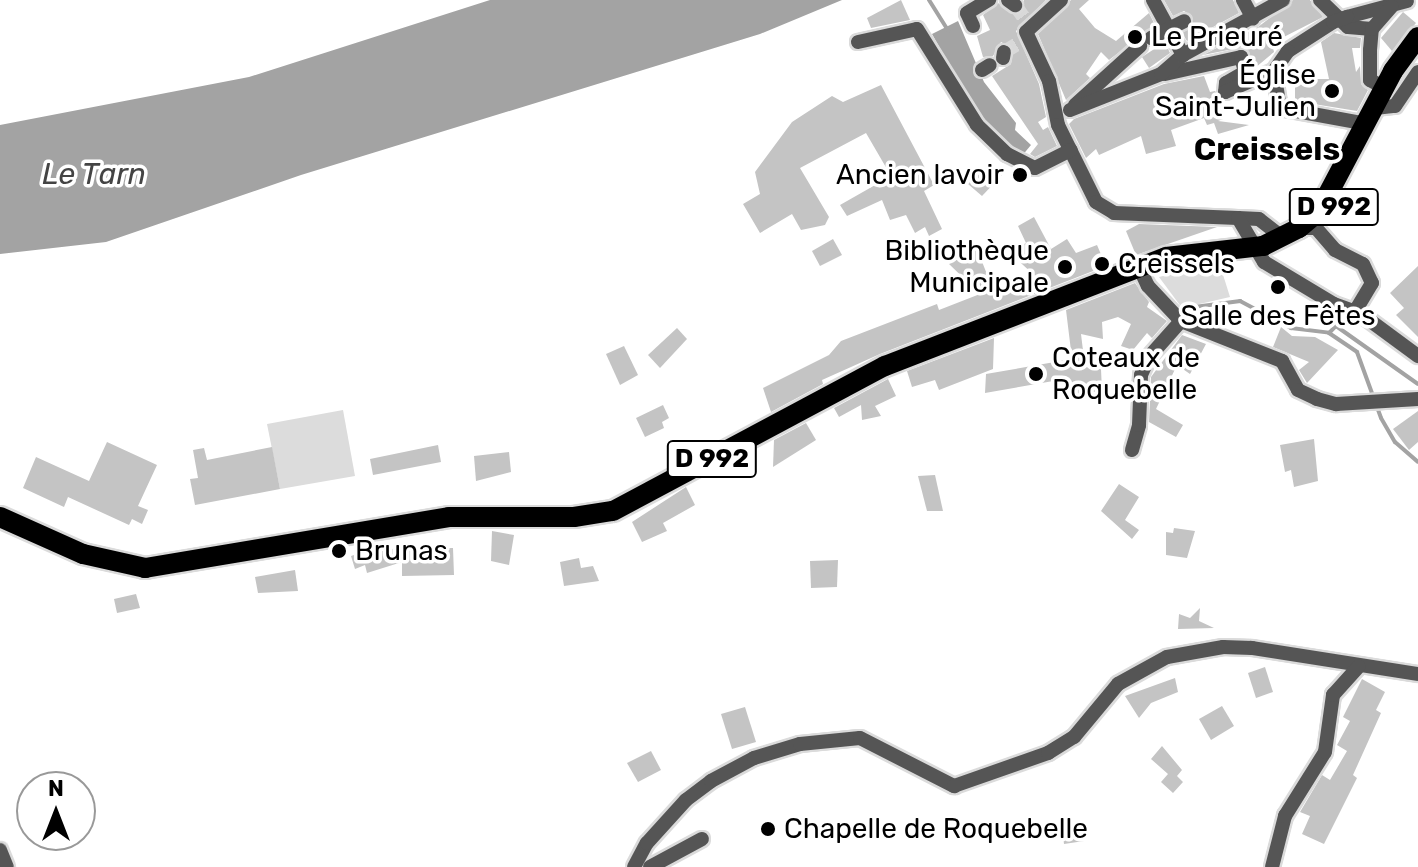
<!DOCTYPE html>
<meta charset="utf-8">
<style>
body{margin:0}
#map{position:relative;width:1418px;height:867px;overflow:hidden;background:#fff;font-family:Rubik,sans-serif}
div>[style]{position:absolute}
.green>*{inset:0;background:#dcdcdc}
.water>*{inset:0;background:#a3a3a3}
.stream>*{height:4px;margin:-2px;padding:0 2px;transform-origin:2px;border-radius:2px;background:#a3a3a3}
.building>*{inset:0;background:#c4c4c4}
.street-tunnel>*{height:14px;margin-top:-7px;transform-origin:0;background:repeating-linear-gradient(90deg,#d9d9d9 0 14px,transparent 0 21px)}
.roads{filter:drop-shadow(2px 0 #dbdbdb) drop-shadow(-2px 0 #dbdbdb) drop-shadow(0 2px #dbdbdb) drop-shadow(0 -2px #dbdbdb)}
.street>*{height:14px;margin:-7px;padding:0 7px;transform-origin:7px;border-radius:7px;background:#555}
.primary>*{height:20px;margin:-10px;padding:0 10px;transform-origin:10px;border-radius:10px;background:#000}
.street-bridge>*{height:14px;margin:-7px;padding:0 7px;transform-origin:7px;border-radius:7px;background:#555}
.dots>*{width:22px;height:22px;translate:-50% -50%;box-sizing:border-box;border:4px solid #fff;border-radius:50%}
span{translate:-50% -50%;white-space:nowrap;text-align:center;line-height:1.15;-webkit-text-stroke:7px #fff;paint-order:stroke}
.shield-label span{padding:2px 6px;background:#fff;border:2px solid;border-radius:6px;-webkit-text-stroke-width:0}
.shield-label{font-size:26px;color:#000;font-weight:700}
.poi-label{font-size:28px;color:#000}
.left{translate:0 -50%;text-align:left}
.right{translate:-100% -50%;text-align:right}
.water-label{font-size:30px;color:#444;font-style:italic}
.quarter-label{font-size:32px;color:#000;font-weight:700}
.north{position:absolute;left:16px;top:771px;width:80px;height:80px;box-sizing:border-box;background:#fff;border:2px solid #999;border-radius:50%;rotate:0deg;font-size:22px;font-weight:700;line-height:32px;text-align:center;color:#000}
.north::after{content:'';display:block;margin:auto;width:28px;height:36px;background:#000;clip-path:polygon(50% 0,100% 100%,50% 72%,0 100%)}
</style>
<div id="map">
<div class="green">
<i style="clip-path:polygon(1219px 262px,1230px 297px,1182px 308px,1159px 277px)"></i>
<i style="clip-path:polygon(343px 410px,355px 476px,280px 489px,267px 424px)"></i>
</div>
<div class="water">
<i style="clip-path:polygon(490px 0,842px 0,760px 34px,301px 175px,106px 242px,0 254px,0 125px,249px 77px)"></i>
<i style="clip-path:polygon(958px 21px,984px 82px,1016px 123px,1015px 130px,1031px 145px,1021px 157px,984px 128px,932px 34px)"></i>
</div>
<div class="stream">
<i style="left:929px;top:0;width:36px;rotate:58deg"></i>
<i style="left:1179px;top:309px;width:62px;rotate:-7.5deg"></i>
<i style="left:1240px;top:301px;width:58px;rotate:27.9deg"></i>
<i style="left:1291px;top:328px;width:38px;rotate:7deg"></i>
<i style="left:1329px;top:333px;width:34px;rotate:34deg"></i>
<i style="left:1357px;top:352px;width:70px;rotate:70deg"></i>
<i style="left:1381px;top:418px;width:28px;rotate:60deg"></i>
<i style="left:1395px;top:442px;width:30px;rotate:41deg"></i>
<i style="left:1329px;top:333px;width:10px;rotate:-45deg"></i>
<i style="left:1336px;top:326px;width:100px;rotate:35.3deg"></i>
</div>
<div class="building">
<i style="clip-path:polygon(901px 0,910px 20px,871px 28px,867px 18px)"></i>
<i style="clip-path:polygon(1024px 0,1046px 0,1016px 31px,1039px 84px,1046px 117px,1038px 122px,1043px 130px,1048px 127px,1057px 146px,1035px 157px,1030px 154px,1038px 144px,992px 76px,1011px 64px,1013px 48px,1001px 42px,993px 56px,983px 57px,977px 36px,990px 30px,983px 15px,998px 3px,1015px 15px,1024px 10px)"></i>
<i style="clip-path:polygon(1071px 0,1089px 0,1079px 9px,1095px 28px,1116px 41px,1149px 13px,1155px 25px,1109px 60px,1101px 52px,1086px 74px,1090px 78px,1066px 100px,1038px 34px)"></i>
<i style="clip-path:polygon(1164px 0,1233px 0,1239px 13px,1187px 41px,1182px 33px,1193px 26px,1192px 16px,1184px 11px,1173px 16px)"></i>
<i style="clip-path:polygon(1293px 0,1310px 0,1323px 17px,1272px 43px,1274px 52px,1255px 68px,1243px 47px,1203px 55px,1258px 27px)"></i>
<i style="clip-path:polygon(1403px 12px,1416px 23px,1392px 51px,1381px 38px)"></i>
<i style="clip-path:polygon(1334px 33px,1361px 38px,1360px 48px,1352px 48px,1356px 72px,1360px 66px,1361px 84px,1368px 90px,1357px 111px,1295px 101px,1295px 79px,1329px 79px,1321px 42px)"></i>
<i style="clip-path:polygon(1165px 42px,1170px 53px,1149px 68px,1142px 57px)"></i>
<i style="clip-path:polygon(1204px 76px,1210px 92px,1215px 91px,1224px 102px,1223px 119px,1218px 121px,1249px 125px,1218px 134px,1214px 123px,1207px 125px,1204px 118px,1171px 130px,1176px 146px,1146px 154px,1141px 136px,1099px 155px,1096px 149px,1086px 158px,1069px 124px,1074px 119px,1164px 84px)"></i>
<i style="clip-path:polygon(881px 85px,934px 185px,924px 191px,942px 229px,929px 236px,925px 227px,915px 233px,906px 215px,890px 220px,882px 200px,847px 216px,840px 205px,891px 176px,866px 133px,800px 168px,829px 217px,825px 225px,801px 230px,792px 214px,760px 233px,743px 204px,760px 194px,755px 172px,792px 122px,832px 96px,843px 102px)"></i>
<i style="clip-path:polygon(983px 168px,1002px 175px,982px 196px,968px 184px)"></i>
<i style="clip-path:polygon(1034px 217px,1051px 249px,1067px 239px,1076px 253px,1097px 245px,1103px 259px,1110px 260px,1106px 266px,880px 354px,822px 380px,823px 384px,771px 412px,763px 388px,829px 355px,841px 341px,937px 304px,939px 310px,980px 294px,949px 264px,977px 249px,994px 292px,1035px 276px,1009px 252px,1026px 243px,1018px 226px)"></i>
<i style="clip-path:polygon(1139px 224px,1217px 227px,1136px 255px,1126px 231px)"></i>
<i style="clip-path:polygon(833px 239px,842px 255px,820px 266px,812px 251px)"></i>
<i style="clip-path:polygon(1418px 266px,1418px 337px,1396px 315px,1404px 308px,1390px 293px)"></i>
<i style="clip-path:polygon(1135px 283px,1149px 302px,1147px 307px,1167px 321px,1152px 338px,1147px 333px,1133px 350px,1121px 346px,1131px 324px,1118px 317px,1102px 322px,1103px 339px,1081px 334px,1085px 367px,1101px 369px,1102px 391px,1061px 396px,1059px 380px,985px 393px,986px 374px,1072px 359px,1066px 310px)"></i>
<i style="clip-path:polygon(1281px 327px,1292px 336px,1315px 337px,1338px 350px,1307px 383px,1299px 370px,1309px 362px,1273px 347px)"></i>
<i style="clip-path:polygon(677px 328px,687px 339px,660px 368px,648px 355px)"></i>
<i style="clip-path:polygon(1182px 335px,1206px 344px,1190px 374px,1177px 365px,1156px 409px,1183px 425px,1176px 437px,1149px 422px,1151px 377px)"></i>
<i style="clip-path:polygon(994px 338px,993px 369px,939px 390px,935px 380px,912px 387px,907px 371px)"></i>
<i style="clip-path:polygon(624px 346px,638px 375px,620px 385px,606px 354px)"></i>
<i style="clip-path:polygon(888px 379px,896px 396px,875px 406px,881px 416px,862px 420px,861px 405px,839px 417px,834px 408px)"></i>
<i style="clip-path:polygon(663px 405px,669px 418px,662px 422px,664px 428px,645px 437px,636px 418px)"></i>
<i style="clip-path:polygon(1418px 411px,1418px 442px,1409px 450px,1393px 429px)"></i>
<i style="clip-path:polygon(806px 423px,816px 440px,773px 467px,774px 440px)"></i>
<i style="clip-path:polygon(1314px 439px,1318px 481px,1294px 487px,1291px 470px,1285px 472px,1280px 445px)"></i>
<i style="clip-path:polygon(107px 442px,157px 465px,138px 506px,148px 510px,142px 524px,132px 519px,129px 525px,68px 497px,64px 507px,23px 488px,36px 457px,89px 481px)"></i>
<i style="clip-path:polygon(438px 445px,441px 462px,373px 475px,370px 459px)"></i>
<i style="clip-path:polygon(272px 447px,280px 489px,195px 505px,190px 479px,198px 478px,193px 450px,204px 448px,207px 460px)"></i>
<i style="clip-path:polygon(509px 452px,511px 472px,476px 481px,474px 456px)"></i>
<i style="clip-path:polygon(935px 475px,943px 511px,927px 511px,918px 476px)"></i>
<i style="clip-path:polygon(1119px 484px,1139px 497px,1125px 520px,1139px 530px,1132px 539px,1101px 511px)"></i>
<i style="clip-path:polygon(686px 487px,695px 505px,663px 523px,667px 531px,642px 542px,632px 522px)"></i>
<i style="clip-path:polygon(1174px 528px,1195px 531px,1187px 558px,1166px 555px,1166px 532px,1173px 533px)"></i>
<i style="clip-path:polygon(492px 531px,514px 535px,509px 565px,491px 561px)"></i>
<i style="clip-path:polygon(386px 544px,387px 549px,453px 548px,454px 575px,402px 576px,402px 562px,367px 573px,365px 565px,355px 569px,351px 556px)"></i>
<i style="clip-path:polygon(579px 558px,581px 568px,593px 566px,599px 581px,564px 586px,560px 562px)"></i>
<i style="clip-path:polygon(838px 560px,837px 587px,811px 588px,810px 561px)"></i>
<i style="clip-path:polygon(295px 570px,298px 591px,258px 593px,255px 577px)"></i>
<i style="clip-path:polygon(136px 594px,140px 608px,117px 613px,114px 599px)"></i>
<i style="clip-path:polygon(1200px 608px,1199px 621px,1214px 628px,1178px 629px,1179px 614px,1190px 618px)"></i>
<i style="clip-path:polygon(1265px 667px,1273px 692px,1256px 698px,1248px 673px)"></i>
<i style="clip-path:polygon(1175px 678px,1178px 692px,1151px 703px,1139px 718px,1125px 696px)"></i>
<i style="clip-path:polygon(1362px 679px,1385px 692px,1376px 710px,1381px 713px,1353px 775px,1357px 778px,1324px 844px,1302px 834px,1310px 816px,1300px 812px,1322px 775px,1330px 780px,1347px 751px,1337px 745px,1350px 721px,1343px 717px)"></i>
<i style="clip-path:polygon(1222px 706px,1234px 726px,1211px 740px,1199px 719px)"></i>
<i style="clip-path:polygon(745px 707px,756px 742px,732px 749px,721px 714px)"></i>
<i style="clip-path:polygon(1162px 746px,1182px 770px,1177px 776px,1183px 782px,1173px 793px,1161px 782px,1168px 774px,1151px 759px)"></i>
<i style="clip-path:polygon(651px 751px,661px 770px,638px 782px,627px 763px)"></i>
<i style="clip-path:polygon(1081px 824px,1084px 841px,1064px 844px,1062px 827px)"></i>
</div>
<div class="street-tunnel">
<i style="left:1015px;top:5px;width:28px;rotate:55deg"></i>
<i style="left:1004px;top:52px;width:29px;rotate:-31deg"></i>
</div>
<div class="roads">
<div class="street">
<i style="left:1008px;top:0;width:9px;rotate:36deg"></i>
<i style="left:1061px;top:0;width:47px;rotate:137.6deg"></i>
<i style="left:1026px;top:32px;width:54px;rotate:64.9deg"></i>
<i style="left:1049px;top:81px;width:45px;rotate:78.4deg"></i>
<i style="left:1058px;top:125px;width:86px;rotate:63.7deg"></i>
<i style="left:1096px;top:202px;width:21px;rotate:31deg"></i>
<i style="left:1114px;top:213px;width:124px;rotate:2.3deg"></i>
<i style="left:1153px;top:0;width:63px;rotate:61.4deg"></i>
<i style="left:1243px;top:0;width:21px;rotate:62deg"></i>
<i style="left:1320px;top:0;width:39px;rotate:44deg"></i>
<i style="left:1348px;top:27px;width:24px;rotate:5deg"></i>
<i style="left:1347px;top:17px;width:62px;rotate:-14.9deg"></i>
<i style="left:1333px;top:22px;width:54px;rotate:147.2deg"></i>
<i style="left:1288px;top:51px;width:24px;rotate:125deg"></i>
<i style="left:1274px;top:71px;width:37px;rotate:81deg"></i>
<i style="left:1280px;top:108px;width:88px;rotate:10.4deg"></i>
<i style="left:973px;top:26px;width:14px;rotate:-115deg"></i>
<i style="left:967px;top:13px;width:26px;rotate:-31deg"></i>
<i style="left:1151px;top:38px;width:37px;rotate:-27deg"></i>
<i style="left:858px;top:42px;width:60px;rotate:-12.4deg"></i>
<i style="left:917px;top:29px;width:113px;rotate:58deg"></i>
<i style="left:977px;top:125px;width:42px;rotate:44deg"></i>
<i style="left:1007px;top:154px;width:31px;rotate:27deg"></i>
<i style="left:1035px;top:168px;width:40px;rotate:-26.6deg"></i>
<i style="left:1003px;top:58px;width:6px;rotate:-81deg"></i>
<i style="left:982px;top:70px;width:9px;rotate:-32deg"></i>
<i style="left:1165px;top:74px;width:78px;rotate:-12.6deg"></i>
<i style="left:1241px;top:57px;width:16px;rotate:75deg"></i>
<i style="left:1245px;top:72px;width:22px;rotate:150deg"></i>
<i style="left:1226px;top:83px;width:9px;rotate:96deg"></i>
<i style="left:1225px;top:92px;width:53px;rotate:-23.2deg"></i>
<i style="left:1385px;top:88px;width:17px;rotate:-152deg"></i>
<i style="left:1370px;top:80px;width:30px;rotate:-90deg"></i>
<i style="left:1370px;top:50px;width:21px;rotate:-85deg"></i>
<i style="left:1372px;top:29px;width:30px;rotate:-49deg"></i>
<i style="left:1075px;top:105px;width:88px;rotate:-42.2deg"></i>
<i style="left:1375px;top:108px;width:20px;rotate:-6deg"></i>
<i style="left:1395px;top:106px;width:41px;rotate:-55.9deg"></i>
<i style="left:1070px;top:110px;width:98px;rotate:-21.6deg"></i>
<i style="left:1161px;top:74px;width:29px;rotate:-41deg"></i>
<i style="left:1183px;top:55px;width:114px;rotate:-28.8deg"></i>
<i style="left:1299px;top:228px;width:17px"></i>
<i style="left:1316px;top:228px;width:29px;rotate:49deg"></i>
<i style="left:1335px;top:250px;width:31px;rotate:27deg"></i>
<i style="left:1363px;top:264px;width:21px;rotate:65deg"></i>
<i style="left:1372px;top:283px;width:33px;rotate:121deg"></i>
<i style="left:1282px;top:237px;width:29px;rotate:-142deg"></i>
<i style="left:1259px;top:219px;width:21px;rotate:-177deg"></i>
<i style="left:1238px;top:218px;width:51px;rotate:59.4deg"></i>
<i style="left:1264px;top:262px;width:82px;rotate:31deg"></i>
<i style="left:1334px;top:304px;width:29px;rotate:20deg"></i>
<i style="left:1361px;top:314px;width:71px;rotate:36.4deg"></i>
<i style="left:1139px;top:267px;width:21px;rotate:65deg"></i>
<i style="left:1148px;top:286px;width:48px;rotate:46.7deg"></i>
<i style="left:1181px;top:321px;width:109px;rotate:21.6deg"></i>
<i style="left:1282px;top:361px;width:33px;rotate:61deg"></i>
<i style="left:1298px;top:390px;width:21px;rotate:25deg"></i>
<i style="left:1317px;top:399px;width:20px;rotate:15deg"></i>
<i style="left:1336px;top:404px;width:82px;rotate:-3.5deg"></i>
<i style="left:1132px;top:450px;width:26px;rotate:-74deg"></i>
<i style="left:1139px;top:425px;width:50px;rotate:-87.7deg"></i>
<i style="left:1141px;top:375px;width:20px;rotate:-66deg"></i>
<i style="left:1149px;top:357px;width:48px;rotate:-48.4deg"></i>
<i style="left:0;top:850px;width:18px;rotate:68deg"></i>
<i style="left:634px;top:867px;width:27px;rotate:-62deg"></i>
<i style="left:647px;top:843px;width:58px;rotate:-47.8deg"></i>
<i style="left:686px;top:800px;width:31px;rotate:-37deg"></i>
<i style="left:711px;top:781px;width:49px;rotate:-28.1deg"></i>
<i style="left:754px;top:758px;width:48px;rotate:-16.9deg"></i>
<i style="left:800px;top:744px;width:60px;rotate:-5.7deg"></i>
<i style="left:860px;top:738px;width:106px;rotate:27.1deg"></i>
<i style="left:954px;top:786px;width:100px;rotate:-19.3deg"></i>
<i style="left:1048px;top:753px;width:31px;rotate:-32deg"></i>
<i style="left:1074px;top:737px;width:69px;rotate:-50.3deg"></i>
<i style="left:1118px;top:684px;width:56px;rotate:-28.9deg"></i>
<i style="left:1167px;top:657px;width:57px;rotate:-10.1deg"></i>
<i style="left:1223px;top:647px;width:29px;rotate:2deg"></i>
<i style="left:1252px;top:648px;width:168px;rotate:8.9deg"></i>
<i style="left:650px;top:867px;width:59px;rotate:-28.3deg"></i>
<i style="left:1272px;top:867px;width:53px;rotate:-75.7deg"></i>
<i style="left:1285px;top:816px;width:75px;rotate:-58deg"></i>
<i style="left:1325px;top:752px;width:58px;rotate:-82deg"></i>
<i style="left:1333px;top:695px;width:38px;rotate:-48deg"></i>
</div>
<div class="primary">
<i style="left:0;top:517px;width:91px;rotate:24deg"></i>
<i style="left:83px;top:554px;width:64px;rotate:12.7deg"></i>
<i style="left:145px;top:568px;width:308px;rotate:-9.5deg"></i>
<i style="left:449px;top:517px;width:125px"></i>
<i style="left:574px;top:517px;width:39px;rotate:-9deg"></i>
<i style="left:613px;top:511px;width:308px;rotate:-28.1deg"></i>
<i style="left:885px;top:366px;width:301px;rotate:-21.2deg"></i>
<i style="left:1166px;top:257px;width:98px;rotate:-6.5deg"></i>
<i style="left:1263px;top:246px;width:40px;rotate:-26.6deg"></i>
<i style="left:1299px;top:228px;width:26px;rotate:-40deg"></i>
<i style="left:1319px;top:211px;width:158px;rotate:-62.1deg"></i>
<i style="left:1393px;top:71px;width:42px;rotate:-53.7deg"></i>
</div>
</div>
<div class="street-bridge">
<i style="left:1333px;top:22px;width:15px;rotate:-20deg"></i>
</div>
<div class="dots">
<i style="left:1135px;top:37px;background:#000"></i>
<i style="left:1332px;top:91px;background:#000"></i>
<i style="left:1020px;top:175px;background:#000"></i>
<i style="left:1102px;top:264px;background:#000"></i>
<i style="left:1065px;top:267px;background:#000"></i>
<i style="left:1278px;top:287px;background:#000"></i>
<i style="left:1036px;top:374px;background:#000"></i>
<i style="left:339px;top:551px;background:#000"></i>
<i style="left:768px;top:829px;background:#000"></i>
</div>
<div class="shield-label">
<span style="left:1334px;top:207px">D 992</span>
<span style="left:712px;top:459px">D 992</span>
</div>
<div class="poi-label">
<span class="left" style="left:1151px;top:37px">Le Prieuré</span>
<span class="right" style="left:1316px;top:91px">Église<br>Saint-Julien</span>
<span class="right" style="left:1004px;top:175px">Ancien lavoir</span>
<span class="right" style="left:1049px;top:267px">Bibliothèque<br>Municipale</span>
<span class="left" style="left:1118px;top:264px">Creissels</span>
<span style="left:1278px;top:316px">Salle des Fêtes</span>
<span class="left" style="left:1052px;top:374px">Coteaux de<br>Roquebelle</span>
<span class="left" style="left:355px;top:551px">Brunas</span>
<span class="left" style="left:784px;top:829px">Chapelle de Roquebelle</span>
</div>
<div class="water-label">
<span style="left:94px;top:174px">Le Tarn</span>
</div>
<div class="quarter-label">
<span style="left:1267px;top:149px">Creissels</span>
</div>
<div class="north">N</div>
</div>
